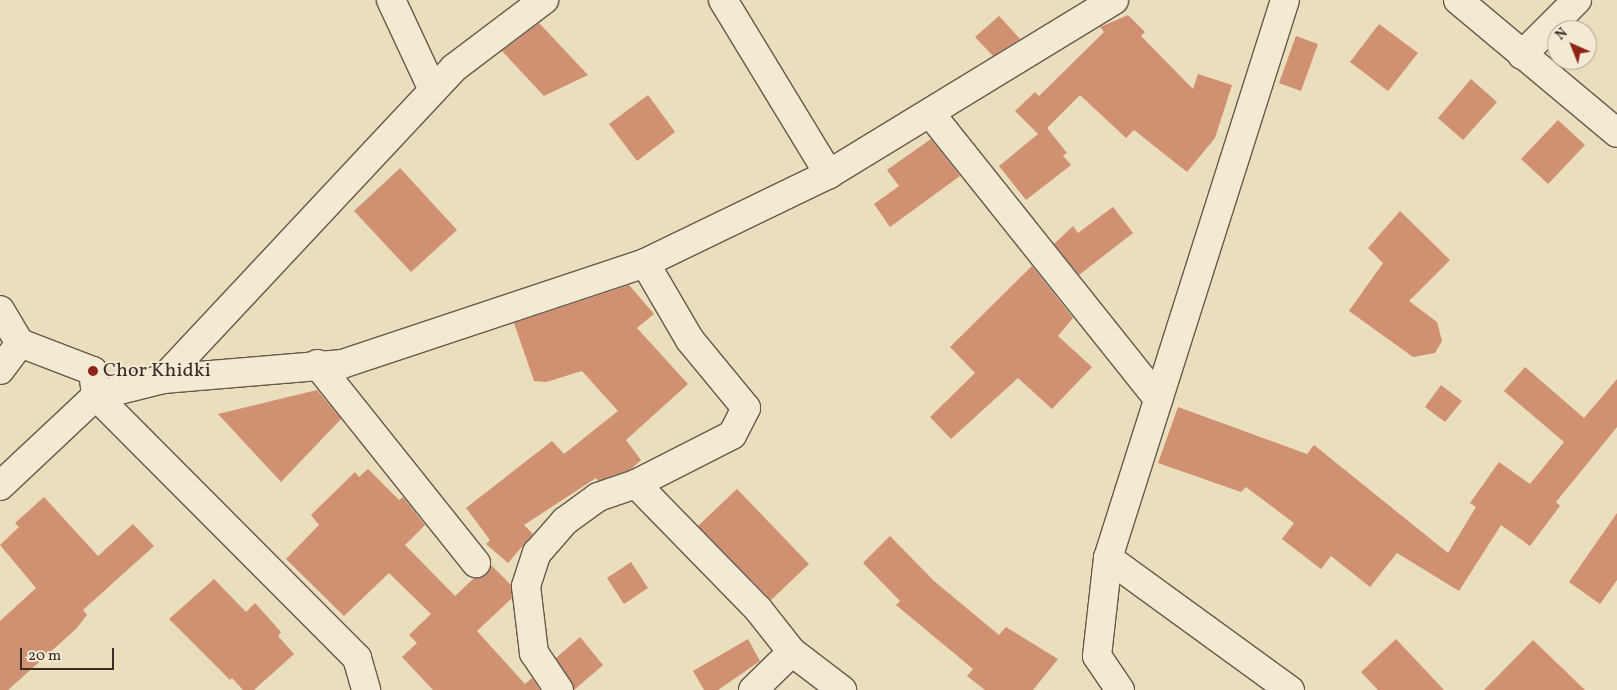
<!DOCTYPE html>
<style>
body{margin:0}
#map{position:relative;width:1617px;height:690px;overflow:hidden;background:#ebdebc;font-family:Vollkorn,serif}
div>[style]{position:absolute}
.building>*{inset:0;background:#d09072}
.roads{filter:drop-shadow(1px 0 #67584c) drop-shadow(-1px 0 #67584c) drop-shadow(0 1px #67584c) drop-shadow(0 -1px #67584c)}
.minor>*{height:28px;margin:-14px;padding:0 14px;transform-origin:14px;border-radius:14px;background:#f2ead3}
.dots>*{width:14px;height:14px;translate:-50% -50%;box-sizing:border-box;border:2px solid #f2ead3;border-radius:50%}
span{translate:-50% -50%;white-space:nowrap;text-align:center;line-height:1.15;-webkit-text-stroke:4px #f2ead3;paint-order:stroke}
.poi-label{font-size:20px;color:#3b2c26}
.left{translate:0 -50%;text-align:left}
.north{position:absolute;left:1547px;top:20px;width:50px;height:50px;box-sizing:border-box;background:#f2ead3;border:1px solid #a99e8e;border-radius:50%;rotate:316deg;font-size:14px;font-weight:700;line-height:20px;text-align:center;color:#3b2c26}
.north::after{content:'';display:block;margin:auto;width:18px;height:22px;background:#8f2418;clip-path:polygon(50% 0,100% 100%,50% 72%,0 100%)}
.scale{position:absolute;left:20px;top:648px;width:94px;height:22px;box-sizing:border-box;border:2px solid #3b2c26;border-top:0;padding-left:6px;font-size:15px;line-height:18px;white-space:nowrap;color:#3b2c26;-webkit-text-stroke:4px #f2ead3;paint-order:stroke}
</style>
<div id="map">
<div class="building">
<i style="clip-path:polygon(1128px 15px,1145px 32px,1141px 36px,1193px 89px,1198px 74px,1232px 85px,1215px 138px,1187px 172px,1134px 130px,1126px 138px,1080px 95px,1047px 128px,1067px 153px,1063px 156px,1071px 165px,1026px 200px,999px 166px,1038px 134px,1015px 111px,1035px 92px,1039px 96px,1104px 32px,1100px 27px)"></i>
<i style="clip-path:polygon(999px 16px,1020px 39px,993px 56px,975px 37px)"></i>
<i style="clip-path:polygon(539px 23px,588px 75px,544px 96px,502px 51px)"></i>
<i style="clip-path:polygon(1379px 24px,1418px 53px,1388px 91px,1350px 62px)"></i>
<i style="clip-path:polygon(1296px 36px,1318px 44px,1301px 91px,1279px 83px)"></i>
<i style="clip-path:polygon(1471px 79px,1497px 102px,1463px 140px,1438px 118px)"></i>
<i style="clip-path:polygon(648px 95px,675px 132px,637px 161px,609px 124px)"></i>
<i style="clip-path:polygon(1558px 120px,1585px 145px,1548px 184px,1521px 159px)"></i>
<i style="clip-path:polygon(931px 139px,960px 176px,890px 227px,874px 204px,899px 186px,887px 170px)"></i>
<i style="clip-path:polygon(400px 168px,457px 230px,411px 272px,354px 211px)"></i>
<i style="clip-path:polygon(1113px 207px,1133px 233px,1079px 275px,1054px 244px,1073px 226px,1078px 233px)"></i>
<i style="clip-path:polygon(1400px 211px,1450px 260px,1409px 301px,1437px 322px,1442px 341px,1435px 353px,1413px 357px,1349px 311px,1383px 263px,1368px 248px)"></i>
<i style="clip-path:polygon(1032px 266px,1073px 318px,1058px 336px,1092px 367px,1052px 409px,1018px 378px,951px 439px,930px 417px,975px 373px,950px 347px)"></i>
<i style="clip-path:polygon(629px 285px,654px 314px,637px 328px,688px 384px,626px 440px,641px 460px,630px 470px,598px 481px,596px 478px,524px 525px,533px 534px,508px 563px,486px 544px,490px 540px,466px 508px,552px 441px,564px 454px,618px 411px,582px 371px,546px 382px,534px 381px,514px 323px)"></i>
<i style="clip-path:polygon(1525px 367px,1584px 418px,1617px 379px,1617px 427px,1556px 502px,1560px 506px,1530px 546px,1501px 525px,1459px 591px,1397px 553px,1370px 587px,1331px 556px,1321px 569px,1282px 539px,1294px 523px,1246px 487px,1241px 492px,1158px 463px,1178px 407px,1307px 454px,1314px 445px,1448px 553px,1476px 507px,1470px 503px,1499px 462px,1530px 484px,1564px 442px,1504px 391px)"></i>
<i style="clip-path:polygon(1441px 385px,1462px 401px,1445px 422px,1425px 407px)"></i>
<i style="clip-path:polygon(317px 390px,341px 419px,281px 482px,218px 414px)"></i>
<i style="clip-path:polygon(368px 469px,399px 500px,403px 497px,425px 525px,405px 545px,455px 596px,474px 578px,486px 575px,491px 565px,511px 585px,512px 598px,477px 631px,525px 684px,532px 678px,540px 690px,433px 690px,402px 657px,417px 643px,409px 635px,431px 614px,389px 573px,344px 616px,286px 559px,319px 525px,311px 515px,355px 472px,359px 477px)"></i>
<i style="clip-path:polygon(737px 489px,809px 564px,771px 600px,698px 526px)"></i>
<i style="clip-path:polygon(44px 497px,98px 556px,133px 524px,154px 546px,83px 610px,87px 615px,76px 629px,8px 690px,0 690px,0 621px,36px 588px,0 545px,19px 527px,15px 523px)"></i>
<i style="clip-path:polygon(1617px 513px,1617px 580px,1600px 604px,1569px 582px)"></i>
<i style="clip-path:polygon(890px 536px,934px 581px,999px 635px,1006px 627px,1058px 659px,1033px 690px,985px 690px,967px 676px,973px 669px,896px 605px,900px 601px,863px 563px)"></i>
<i style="clip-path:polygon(631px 562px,648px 588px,624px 604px,607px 578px)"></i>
<i style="clip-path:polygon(214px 579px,246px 612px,255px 603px,281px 632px,278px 636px,294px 654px,254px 690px,243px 690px,232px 678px,230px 680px,169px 619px)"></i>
<i style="clip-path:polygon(580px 637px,603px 665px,574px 690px,556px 658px)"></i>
<i style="clip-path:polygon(748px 639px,760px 661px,718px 690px,704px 690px,693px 671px)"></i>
<i style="clip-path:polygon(1396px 639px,1444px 690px,1378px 690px,1361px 672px)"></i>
<i style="clip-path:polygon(1533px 640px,1585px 690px,1484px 690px)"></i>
</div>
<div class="roads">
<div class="minor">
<i style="left:391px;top:0;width:99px;rotate:65deg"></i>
<i style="left:723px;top:0;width:204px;rotate:58.7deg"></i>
<i style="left:1458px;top:0;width:207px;rotate:39.9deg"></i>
<i style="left:1522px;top:55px;width:78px;rotate:-45deg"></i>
<i style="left:930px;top:113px;width:366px;rotate:51.4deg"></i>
<i style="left:645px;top:263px;width:89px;rotate:59.7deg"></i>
<i style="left:690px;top:340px;width:88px;rotate:50.5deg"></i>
<i style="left:746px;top:408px;width:30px;rotate:117deg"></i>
<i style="left:732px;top:435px;width:108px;rotate:153deg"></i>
<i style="left:636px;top:484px;width:175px;rotate:45.7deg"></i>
<i style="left:758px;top:609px;width:55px;rotate:51.7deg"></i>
<i style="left:0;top:310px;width:39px;rotate:59deg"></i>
<i style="left:20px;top:343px;width:78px;rotate:21deg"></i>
<i style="left:93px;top:371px;width:25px;rotate:83deg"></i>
<i style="left:96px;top:396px;width:370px;rotate:45.1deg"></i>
<i style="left:357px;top:658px;width:33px;rotate:74deg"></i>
<i style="left:317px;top:364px;width:255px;rotate:51.4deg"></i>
<i style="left:0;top:370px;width:34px;rotate:-53deg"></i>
<i style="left:163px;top:379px;width:180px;rotate:-4.8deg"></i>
<i style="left:342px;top:364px;width:319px;rotate:-18.4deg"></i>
<i style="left:645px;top:263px;width:204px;rotate:-25.8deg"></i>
<i style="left:829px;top:174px;width:334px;rotate:-31.4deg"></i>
<i style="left:0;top:486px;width:132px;rotate:-43.2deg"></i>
<i style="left:96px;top:396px;width:69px;rotate:-14.2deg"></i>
<i style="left:163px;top:379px;width:426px;rotate:-46.9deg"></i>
<i style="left:454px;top:68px;width:113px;rotate:-37.1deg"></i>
<i style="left:1108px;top:558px;width:225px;rotate:36deg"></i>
<i style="left:559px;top:690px;width:45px;rotate:-124deg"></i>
<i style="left:534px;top:653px;width:67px;rotate:-96.8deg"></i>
<i style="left:526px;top:586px;width:35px;rotate:-72deg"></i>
<i style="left:537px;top:553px;width:43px;rotate:-48.8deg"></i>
<i style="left:565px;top:521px;width:41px;rotate:-36deg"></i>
<i style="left:598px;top:497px;width:40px;rotate:-18.9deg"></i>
<i style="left:753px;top:690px;width:54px;rotate:-44.3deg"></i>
<i style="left:792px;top:652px;width:63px;rotate:37.2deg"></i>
<i style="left:1120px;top:690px;width:41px;rotate:-124.1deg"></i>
<i style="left:1097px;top:656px;width:99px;rotate:-83.6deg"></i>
<i style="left:1108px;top:558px;width:585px;rotate:-72.4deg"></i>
</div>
</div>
<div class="dots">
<i style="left:93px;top:371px;background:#8f2418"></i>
</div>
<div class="poi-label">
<span class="left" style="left:103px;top:371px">Chor Khidki</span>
</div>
<div class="north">N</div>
<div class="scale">20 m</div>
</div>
